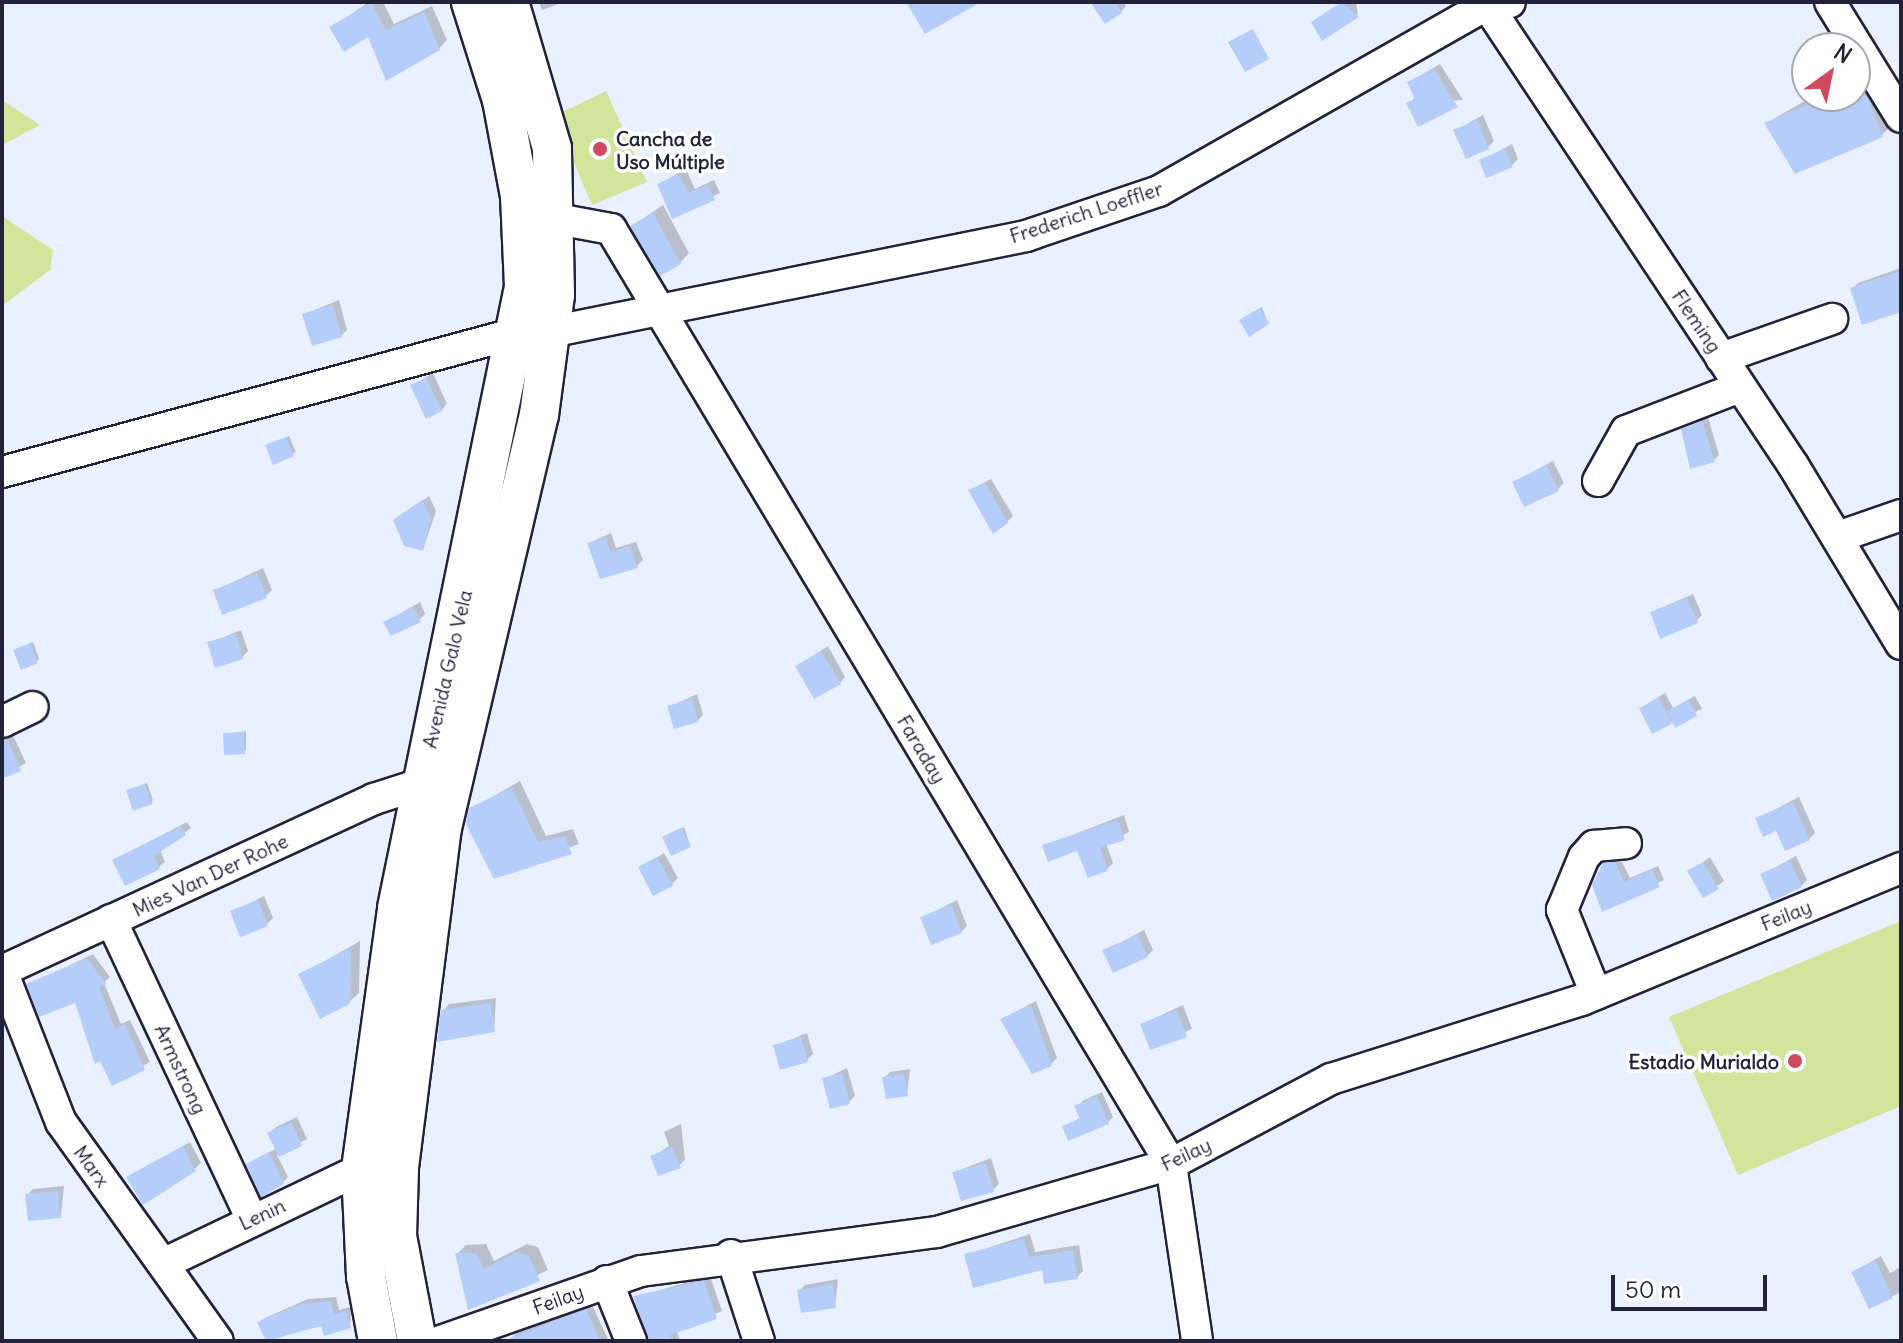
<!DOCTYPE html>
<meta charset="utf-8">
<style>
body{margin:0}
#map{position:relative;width:1903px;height:1343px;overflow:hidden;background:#e9f0fe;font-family:Delius,sans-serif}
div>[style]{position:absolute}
.green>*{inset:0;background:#d1e69b}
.shadow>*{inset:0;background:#0003}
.building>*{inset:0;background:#b5cdfb}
.roads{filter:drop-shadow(2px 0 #22223b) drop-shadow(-2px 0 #22223b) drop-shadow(0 2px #22223b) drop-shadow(0 -2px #22223b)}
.minor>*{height:30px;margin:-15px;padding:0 15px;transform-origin:15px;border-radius:15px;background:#fff}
.major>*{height:38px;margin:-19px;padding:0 19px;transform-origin:19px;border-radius:19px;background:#fff}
.dots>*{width:22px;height:22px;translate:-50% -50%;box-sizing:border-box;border:4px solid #fff;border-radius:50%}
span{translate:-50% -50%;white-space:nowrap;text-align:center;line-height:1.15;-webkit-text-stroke:7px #fff;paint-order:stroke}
.poi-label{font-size:20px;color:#22223b;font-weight:700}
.left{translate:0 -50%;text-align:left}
.right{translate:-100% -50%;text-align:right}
.street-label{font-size:20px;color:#22223b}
.frame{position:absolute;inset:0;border:4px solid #22223b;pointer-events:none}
.north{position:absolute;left:1791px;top:32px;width:80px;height:80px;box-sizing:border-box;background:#fff;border:2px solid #a7a7b1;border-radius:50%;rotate:33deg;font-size:22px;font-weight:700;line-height:32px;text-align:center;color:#22223b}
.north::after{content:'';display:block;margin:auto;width:28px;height:36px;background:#d1495b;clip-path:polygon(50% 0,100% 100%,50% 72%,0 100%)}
.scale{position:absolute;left:1611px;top:1275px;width:156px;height:36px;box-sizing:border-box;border:4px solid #22223b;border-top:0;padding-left:10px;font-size:24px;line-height:28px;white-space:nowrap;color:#22223b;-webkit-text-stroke:6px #fff;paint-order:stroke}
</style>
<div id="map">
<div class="green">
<i style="clip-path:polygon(606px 91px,647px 182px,592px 205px,554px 116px)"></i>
<i style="clip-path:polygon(2px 100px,40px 125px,2px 145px)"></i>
<i style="clip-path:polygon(2px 216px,53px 250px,50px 270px,2px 306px)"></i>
<i style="clip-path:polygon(1901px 921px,1901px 1106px,1738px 1175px,1669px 1017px)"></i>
</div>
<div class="shadow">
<i style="clip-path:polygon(369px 2px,383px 2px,394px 24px,432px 6px,447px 40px,439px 49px,332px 27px)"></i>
<i style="clip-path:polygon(539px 2px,564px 2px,542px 10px)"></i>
<i style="clip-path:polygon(1095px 2px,1124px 2px,1126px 6px,1121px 12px)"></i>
<i style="clip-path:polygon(1356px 2px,1358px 16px,1340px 2px)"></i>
<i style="clip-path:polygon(1440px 64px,1463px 100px,1409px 104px,1414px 98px,1409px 82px)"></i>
<i style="clip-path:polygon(1872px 72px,1895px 122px,1882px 135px,1796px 171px,1766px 123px,1814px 96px,1855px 96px,1855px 79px)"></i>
<i style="clip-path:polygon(1483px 115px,1494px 141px,1488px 147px,1456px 130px)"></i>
<i style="clip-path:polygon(1512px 144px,1518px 159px,1512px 165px,1481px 161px)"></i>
<i style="clip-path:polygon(686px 169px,695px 189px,714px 180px,720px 193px,673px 216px,659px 184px)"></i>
<i style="clip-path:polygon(663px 205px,689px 253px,680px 263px,632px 226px)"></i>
<i style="clip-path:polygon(1901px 268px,1901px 310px,1852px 289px,1858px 283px)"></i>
<i style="clip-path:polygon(339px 300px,347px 330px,341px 336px,305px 314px)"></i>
<i style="clip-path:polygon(1262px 307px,1268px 323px,1244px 318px)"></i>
<i style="clip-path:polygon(433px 373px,447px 404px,441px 410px,412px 386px)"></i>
<i style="clip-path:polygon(1708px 417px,1719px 455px,1714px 460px,1684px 430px)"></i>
<i style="clip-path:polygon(289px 436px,296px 452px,274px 462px,270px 444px)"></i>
<i style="clip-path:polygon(1553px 461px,1564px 483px,1558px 489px,1514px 482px)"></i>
<i style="clip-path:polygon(991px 479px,1013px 516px,1007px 522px,970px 490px)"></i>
<i style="clip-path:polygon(429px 496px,436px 511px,423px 549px,395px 520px)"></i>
<i style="clip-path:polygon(611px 533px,616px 548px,636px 542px,643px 560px,637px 566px,589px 543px)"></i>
<i style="clip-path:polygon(263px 568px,272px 590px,266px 596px,215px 591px)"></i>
<i style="clip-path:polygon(1693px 594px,1702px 615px,1696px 621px,1652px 612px)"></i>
<i style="clip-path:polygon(420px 602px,425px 614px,419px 620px,386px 622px)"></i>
<i style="clip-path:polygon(241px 630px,248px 651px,242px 657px,209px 643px)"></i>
<i style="clip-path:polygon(33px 642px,39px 659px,37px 661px,15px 650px)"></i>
<i style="clip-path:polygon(828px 646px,845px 677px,840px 683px,797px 666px)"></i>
<i style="clip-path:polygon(1665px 693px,1673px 708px,1695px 696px,1702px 709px,1671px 722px,1641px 708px)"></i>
<i style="clip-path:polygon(697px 694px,703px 715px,697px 721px,669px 707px)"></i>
<i style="clip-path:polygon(2px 730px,12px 733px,26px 763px,2px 777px)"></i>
<i style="clip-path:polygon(246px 731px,246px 750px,244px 752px,225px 734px)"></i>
<i style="clip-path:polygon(520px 781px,546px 836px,573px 829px,579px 844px,495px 877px,471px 809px)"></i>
<i style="clip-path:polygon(147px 783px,153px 800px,151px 803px,129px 790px)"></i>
<i style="clip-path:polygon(1799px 797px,1815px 833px,1809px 839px,1757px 819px)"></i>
<i style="clip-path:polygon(1124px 815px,1129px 832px,1106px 844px,1113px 863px,1107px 869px,1078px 848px,1044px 846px)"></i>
<i style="clip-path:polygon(187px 822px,191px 828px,160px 850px,165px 862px,159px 867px,114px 860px)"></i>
<i style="clip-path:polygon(684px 827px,690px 845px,667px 835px)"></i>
<i style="clip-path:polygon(664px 853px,678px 878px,672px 884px,640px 868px)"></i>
<i style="clip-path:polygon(1796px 856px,1807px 880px,1801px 886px,1762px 875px)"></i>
<i style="clip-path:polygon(1710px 857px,1724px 881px,1704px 895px,1690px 872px)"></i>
<i style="clip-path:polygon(1620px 858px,1630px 878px,1658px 866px,1664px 880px,1604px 909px,1604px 864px)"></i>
<i style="clip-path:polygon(264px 896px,273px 918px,267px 924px,232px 912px)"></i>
<i style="clip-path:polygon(957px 900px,967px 926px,961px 932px,922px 918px)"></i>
<i style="clip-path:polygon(1144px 930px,1153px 950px,1147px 956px,1105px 951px)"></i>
<i style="clip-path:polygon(360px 941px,359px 993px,349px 1002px,301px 975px)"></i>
<i style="clip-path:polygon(93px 954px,110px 977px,104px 983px,121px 1024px,130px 1020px,150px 1062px,112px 1083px,77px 1000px,29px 985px)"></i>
<i style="clip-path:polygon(496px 998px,494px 1031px,443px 1011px,449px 1004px)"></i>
<i style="clip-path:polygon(1036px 1001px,1057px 1058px,1051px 1064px,1002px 1019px)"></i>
<i style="clip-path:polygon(1183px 1005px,1192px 1029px,1151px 1048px,1142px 1024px)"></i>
<i style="clip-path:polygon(807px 1033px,813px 1054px,807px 1060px,775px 1046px)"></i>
<i style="clip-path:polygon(847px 1068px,855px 1096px,849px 1102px,824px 1079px)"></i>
<i style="clip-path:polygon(910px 1069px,907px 1094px,884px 1078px,890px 1072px)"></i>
<i style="clip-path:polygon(1102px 1092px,1113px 1117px,1107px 1123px,1065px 1127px,1081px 1117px,1082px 1101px)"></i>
<i style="clip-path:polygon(297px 1117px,307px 1139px,277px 1155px,288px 1177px,283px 1182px,248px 1165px,277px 1148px,270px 1133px,276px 1127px)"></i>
<i style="clip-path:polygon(681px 1124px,685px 1160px,679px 1166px,652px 1157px,669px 1146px,664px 1132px)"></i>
<i style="clip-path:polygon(190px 1142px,201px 1163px,195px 1169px,129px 1177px)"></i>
<i style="clip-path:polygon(991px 1158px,999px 1184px,993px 1190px,955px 1172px)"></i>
<i style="clip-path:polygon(64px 1186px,61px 1216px,27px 1195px,33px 1189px)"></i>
<i style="clip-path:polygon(1030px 1234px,1035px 1252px,1079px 1245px,1083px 1271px,1077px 1277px,966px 1255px)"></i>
<i style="clip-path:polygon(486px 1244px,494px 1261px,527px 1244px,538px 1247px,548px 1270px,469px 1307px,457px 1254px,466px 1245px)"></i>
<i style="clip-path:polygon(1881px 1256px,1890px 1273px,1901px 1267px,1901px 1292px,1870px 1307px,1853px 1272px)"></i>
<i style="clip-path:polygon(710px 1276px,722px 1311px,677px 1331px,680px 1341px,649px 1341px,635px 1297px)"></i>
<i style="clip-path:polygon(838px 1279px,835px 1306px,799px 1291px,805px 1285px)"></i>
<i style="clip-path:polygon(336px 1297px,339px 1310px,351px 1307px,350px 1326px,323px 1323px,268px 1341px,260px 1323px,265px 1318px,308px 1299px)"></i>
<i style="clip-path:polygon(592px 1305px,609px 1341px,510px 1341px,515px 1334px)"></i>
</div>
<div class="building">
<i style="clip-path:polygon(906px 2px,981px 2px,925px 34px)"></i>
<i style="clip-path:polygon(1090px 2px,1114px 2px,1122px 13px,1105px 24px)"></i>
<i style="clip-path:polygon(1342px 2px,1359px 17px,1322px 41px,1311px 22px)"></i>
<i style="clip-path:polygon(371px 3px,386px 30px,424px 12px,440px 50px,386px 81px,368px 37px,344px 52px,329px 27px)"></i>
<i style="clip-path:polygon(1253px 29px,1269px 59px,1245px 72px,1228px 42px)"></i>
<i style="clip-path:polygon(1434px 69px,1458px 107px,1418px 127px,1406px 103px,1415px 99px,1407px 82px)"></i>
<i style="clip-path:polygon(1828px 96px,1867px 96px,1883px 137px,1795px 174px,1764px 123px)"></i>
<i style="clip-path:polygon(1477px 120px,1489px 149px,1466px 159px,1453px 130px)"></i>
<i style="clip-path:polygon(1505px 149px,1513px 167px,1486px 178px,1479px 160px)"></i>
<i style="clip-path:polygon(679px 174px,688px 193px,708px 185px,715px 200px,672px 219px,657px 184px)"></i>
<i style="clip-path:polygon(653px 213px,681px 264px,660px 276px,630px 226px)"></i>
<i style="clip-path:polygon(1901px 271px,1901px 312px,1862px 325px,1850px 288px)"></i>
<i style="clip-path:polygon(333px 305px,342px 337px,312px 346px,302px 314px)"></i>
<i style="clip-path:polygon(1260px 308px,1269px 324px,1249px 337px,1239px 320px)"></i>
<i style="clip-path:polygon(426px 378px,442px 411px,426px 419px,410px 385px)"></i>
<i style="clip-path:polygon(1702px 421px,1715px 462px,1690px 469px,1681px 429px)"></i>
<i style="clip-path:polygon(286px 437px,294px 456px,273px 465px,265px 445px)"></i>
<i style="clip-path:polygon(1547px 465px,1559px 491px,1524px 507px,1512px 482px)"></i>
<i style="clip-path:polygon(985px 483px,1008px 523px,993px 534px,968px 490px)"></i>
<i style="clip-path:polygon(422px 500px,431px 518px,423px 551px,404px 546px,393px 520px)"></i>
<i style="clip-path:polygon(606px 538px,610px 552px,630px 546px,638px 568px,600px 579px,587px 543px)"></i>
<i style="clip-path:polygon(257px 573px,267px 598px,222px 615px,213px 590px)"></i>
<i style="clip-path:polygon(1687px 598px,1698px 623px,1660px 639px,1650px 612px)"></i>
<i style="clip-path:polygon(413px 607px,421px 622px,391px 636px,383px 622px)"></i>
<i style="clip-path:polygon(236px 634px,243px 659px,215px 668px,207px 642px)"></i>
<i style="clip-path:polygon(30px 643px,38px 663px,21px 670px,13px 650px)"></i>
<i style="clip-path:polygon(821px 651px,841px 684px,814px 699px,795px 666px)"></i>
<i style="clip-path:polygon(1659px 698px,1672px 724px,1652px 734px,1639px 708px)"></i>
<i style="clip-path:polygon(692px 699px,698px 722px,674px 729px,667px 706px)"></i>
<i style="clip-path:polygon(1689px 700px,1697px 716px,1675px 728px,1667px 711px)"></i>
<i style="clip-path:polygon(244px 732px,245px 754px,224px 755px,223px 733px)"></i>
<i style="clip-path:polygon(7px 739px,21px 771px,2px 779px,2px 740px)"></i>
<i style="clip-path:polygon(145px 784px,152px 804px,133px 811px,126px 790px)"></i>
<i style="clip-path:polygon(512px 788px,538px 842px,565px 836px,572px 854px,494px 879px,466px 824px,469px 808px)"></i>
<i style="clip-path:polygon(1793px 802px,1810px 840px,1785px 851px,1776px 831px,1763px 837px,1755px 818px)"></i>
<i style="clip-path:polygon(1118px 820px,1125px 840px,1100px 848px,1108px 871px,1088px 878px,1077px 851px,1048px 862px,1042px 845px)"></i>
<i style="clip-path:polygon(181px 826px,186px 835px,154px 856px,160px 869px,125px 886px,112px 860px)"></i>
<i style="clip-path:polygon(681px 828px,691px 847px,671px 856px,662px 837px)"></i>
<i style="clip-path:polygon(657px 857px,673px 886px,653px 896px,638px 867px)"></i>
<i style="clip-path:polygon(1790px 861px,1802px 887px,1772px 901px,1760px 874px)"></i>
<i style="clip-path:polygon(1615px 862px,1624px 882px,1652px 870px,1660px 887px,1602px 912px,1592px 885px,1603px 863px)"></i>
<i style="clip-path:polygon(1703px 862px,1719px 889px,1703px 898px,1687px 871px)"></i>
<i style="clip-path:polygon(258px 900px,268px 926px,240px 937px,230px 911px)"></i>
<i style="clip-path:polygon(951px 905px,962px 933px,931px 945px,920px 917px)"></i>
<i style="clip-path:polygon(1138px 935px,1148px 957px,1113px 973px,1102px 950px)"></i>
<i style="clip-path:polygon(351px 948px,350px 1004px,320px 1019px,298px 974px)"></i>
<i style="clip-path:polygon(87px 958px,106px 984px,99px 987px,115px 1029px,125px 1024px,145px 1070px,112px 1086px,100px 1061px,95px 1064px,75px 1003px,39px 1017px,26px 984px)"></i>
<i style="clip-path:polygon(490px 1003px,495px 1032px,437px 1042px,441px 1010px)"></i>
<i style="clip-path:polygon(1031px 1005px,1052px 1066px,1032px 1074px,1000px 1019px)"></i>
<i style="clip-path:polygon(1177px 1010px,1187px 1037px,1150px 1050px,1140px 1024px)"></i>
<i style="clip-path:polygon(801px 1037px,808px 1062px,780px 1070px,773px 1045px)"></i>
<i style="clip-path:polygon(842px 1073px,850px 1104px,830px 1109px,822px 1078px)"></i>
<i style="clip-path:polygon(904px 1074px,908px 1096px,886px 1099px,882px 1077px)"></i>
<i style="clip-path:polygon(1097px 1096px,1109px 1124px,1068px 1141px,1062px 1126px,1080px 1119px,1074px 1106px)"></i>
<i style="clip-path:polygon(291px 1122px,302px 1146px,279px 1157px,267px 1133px)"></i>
<i style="clip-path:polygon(183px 1146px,196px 1171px,143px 1205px,126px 1177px)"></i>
<i style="clip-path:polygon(672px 1147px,681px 1168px,658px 1176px,650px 1156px)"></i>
<i style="clip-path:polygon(269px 1152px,284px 1184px,261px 1197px,246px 1164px)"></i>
<i style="clip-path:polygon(986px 1163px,994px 1192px,961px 1201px,952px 1172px)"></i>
<i style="clip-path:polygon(58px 1191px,61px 1218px,28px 1221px,25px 1194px)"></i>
<i style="clip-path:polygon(1024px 1239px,1029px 1257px,1073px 1250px,1078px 1279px,1044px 1284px,1042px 1270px,973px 1288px,964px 1254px)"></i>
<i style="clip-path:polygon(517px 1252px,529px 1256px,540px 1281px,468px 1310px,455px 1253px,476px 1253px,484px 1269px)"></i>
<i style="clip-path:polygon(1875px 1260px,1893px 1298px,1869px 1309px,1851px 1272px)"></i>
<i style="clip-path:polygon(704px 1281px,717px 1319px,670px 1335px,673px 1341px,649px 1341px,633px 1296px)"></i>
<i style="clip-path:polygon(833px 1284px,836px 1308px,801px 1313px,797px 1290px)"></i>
<i style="clip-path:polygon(331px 1301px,334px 1314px,346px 1311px,351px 1328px,324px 1336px,321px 1326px,266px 1341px,257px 1322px,301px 1304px)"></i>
<i style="clip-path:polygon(586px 1309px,600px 1341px,511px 1341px,510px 1338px)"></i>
</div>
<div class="roads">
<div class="minor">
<i style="left:1485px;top:2px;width:556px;rotate:56.37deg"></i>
<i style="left:1793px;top:465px;width:209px;rotate:58.9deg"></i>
<i style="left:1830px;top:2px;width:135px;rotate:58.3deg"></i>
<i style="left:557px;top:219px;width:55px;rotate:10.5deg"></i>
<i style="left:611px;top:229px;width:1090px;rotate:59.08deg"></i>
<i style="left:1171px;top:1164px;width:179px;rotate:81.6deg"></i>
<i style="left:550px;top:332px;width:486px;rotate:-11.4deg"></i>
<i style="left:1026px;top:236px;width:140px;rotate:-18.7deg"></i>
<i style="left:1159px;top:191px;width:377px;rotate:-29.6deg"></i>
<i style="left:1487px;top:5px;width:23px;rotate:-7deg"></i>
<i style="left:1721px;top:358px;width:118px;rotate:-19.4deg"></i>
<i style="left:2px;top:472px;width:537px;rotate:-15.12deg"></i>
<i style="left:1598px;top:481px;width:57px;rotate:-60.8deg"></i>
<i style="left:1626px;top:431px;width:122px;rotate:-21.1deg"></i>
<i style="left:1838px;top:537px;width:67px;rotate:-19.2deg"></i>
<i style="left:2px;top:722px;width:34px;rotate:-26deg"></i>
<i style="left:111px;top:920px;width:329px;rotate:64.8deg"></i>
<i style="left:2px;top:971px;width:410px;rotate:-24.8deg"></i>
<i style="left:374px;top:799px;width:68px;rotate:-17.9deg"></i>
<i style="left:2px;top:971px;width:162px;rotate:68.7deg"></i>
<i style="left:61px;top:1122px;width:269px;rotate:54.4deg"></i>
<i style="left:1596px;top:994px;width:91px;rotate:-112deg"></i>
<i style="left:1562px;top:910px;width:57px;rotate:-67.5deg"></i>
<i style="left:1584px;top:857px;width:15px;rotate:-48deg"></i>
<i style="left:1594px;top:846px;width:32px;rotate:-5deg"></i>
<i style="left:731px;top:1255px;width:90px;rotate:72deg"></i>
<i style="left:165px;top:1263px;width:217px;rotate:-25.6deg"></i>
<i style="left:607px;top:1281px;width:65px;rotate:68.2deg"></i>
<i style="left:441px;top:1341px;width:212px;rotate:-19.3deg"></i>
<i style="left:641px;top:1271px;width:299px;rotate:-7.5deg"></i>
<i style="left:937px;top:1232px;width:244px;rotate:-16.2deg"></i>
<i style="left:1171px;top:1164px;width:181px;rotate:-28deg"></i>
<i style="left:1331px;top:1079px;width:263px;rotate:-17.5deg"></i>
<i style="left:1582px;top:1000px;width:345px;rotate:-22.5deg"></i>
</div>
<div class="major">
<i style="left:378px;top:1341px;width:66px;rotate:-100.5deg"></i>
<i style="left:366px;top:1276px;width:107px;rotate:-92.7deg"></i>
<i style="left:361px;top:1169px;width:263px;rotate:-82.1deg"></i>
<i style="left:397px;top:908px;width:634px;rotate:-78.44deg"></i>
<i style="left:524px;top:287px;width:91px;rotate:-92.5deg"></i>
<i style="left:520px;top:196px;width:98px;rotate:-100.6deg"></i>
<i style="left:502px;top:100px;width:103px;rotate:-107.6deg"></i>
<i style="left:417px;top:1341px;width:107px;rotate:-100.8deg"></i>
<i style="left:397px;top:1236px;width:69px;rotate:-88.3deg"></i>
<i style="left:399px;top:1167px;width:342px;rotate:-82.8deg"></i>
<i style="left:442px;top:828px;width:424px;rotate:-76.8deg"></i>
<i style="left:539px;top:415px;width:121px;rotate:-82.4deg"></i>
<i style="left:555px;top:295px;width:147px;rotate:-91.2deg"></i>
<i style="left:552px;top:148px;width:152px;rotate:-106.4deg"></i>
</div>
</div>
<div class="dots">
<i style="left:600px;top:149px;background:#d1495b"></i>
<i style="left:1795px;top:1061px;background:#d1495b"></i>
</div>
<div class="poi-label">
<span class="left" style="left:616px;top:150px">Cancha de<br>Uso Múltiple</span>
<span class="right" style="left:1779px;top:1061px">Estadio Murialdo</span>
</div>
<div class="street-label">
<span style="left:1086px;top:212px;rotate:-18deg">Frederich Loeffler</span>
<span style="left:1697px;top:321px;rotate:56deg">Fleming</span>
<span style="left:447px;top:669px;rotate:-77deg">Avenida Galo Vela</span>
<span style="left:922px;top:749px;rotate:59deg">Faraday</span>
<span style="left:210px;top:875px;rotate:-25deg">Mies Van Der Rohe</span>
<span style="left:1786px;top:915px;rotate:-22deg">Feilay</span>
<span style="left:181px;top:1069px;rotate:65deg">Armstrong</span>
<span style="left:1186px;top:1154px;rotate:-25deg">Feilay</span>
<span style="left:92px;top:1166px;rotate:54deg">Marx</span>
<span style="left:262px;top:1214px;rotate:-25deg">Lenin</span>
<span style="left:558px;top:1299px;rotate:-20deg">Feilay</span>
</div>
<div class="frame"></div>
<div class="north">N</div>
<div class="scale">50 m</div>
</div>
